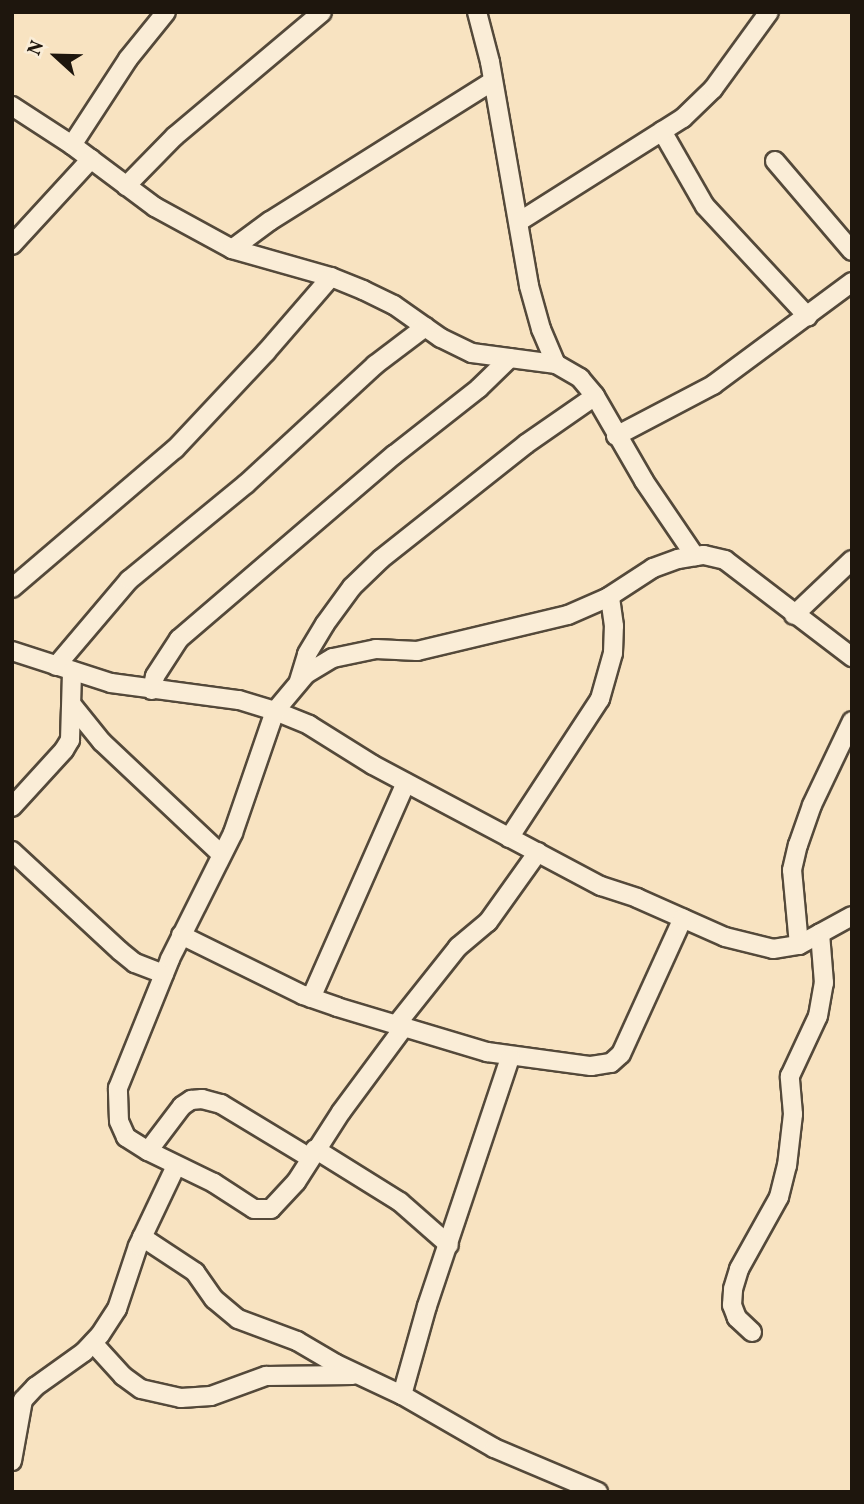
<!DOCTYPE html>
<style>
body{margin:0}
#map{position:relative;width:864px;height:1504px;overflow:hidden;background:#f8e3c1;font-family:Vollkorn,serif}
div>[style]{position:absolute}
.roads{filter:drop-shadow(2px 0 #54493a) drop-shadow(-2px 0 #54493a) drop-shadow(0 2px #54493a) drop-shadow(0 -2px #54493a)}
.minor>*{height:18px;margin:-9px;padding:0 9px;transform-origin:9px;border-radius:9px;background:#faedd7}
span{translate:-50% -50%;white-space:nowrap;text-align:center;line-height:1.15;-webkit-text-stroke:5px #faedd7;paint-order:stroke}
.frame{position:absolute;inset:0;border:14px solid #1e160d;pointer-events:none}
.north{position:absolute;left:21px;top:21px;width:70px;height:70px;-webkit-text-stroke:5px #faedd7;paint-order:stroke;rotate:292deg;font-size:19px;font-weight:700;line-height:28px;text-align:center;color:#1e160d}
.north::after{content:'';display:block;margin:auto;width:24px;height:32px;background:#1e160d;clip-path:polygon(50% 0,100% 100%,50% 72%,0 100%)}
</style>
<div id="map">
<div class="roads">
<div class="minor">
<i style="left:477px;top:12px;width:52px;rotate:75.4deg"></i>
<i style="left:490px;top:62px;width:227px;rotate:80.1deg"></i>
<i style="left:529px;top:286px;width:45px;rotate:74.4deg"></i>
<i style="left:541px;top:329px;width:38px;rotate:67deg"></i>
<i style="left:12px;top:106px;width:72px;rotate:33deg"></i>
<i style="left:72px;top:145px;width:104px;rotate:36.8deg"></i>
<i style="left:155px;top:207px;width:88px;rotate:28.6deg"></i>
<i style="left:232px;top:249px;width:103px;rotate:15.8deg"></i>
<i style="left:331px;top:277px;width:35px;rotate:22deg"></i>
<i style="left:363px;top:290px;width:34px;rotate:26deg"></i>
<i style="left:394px;top:305px;width:57px;rotate:35.1deg"></i>
<i style="left:441px;top:338px;width:34px;rotate:26deg"></i>
<i style="left:472px;top:353px;width:85px;rotate:7.5deg"></i>
<i style="left:556px;top:364px;width:28px;rotate:30deg"></i>
<i style="left:580px;top:378px;width:23px;rotate:50deg"></i>
<i style="left:595px;top:396px;width:98px;rotate:60deg"></i>
<i style="left:644px;top:481px;width:91px;rotate:55.8deg"></i>
<i style="left:662px;top:131px;width:86px;rotate:60.2deg"></i>
<i style="left:705px;top:206px;width:151px;rotate:47.1deg"></i>
<i style="left:72px;top:145px;width:103px;rotate:-56.9deg"></i>
<i style="left:128px;top:59px;width:60px;rotate:-51deg"></i>
<i style="left:775px;top:161px;width:118px;rotate:49.5deg"></i>
<i style="left:126px;top:186px;width:70px;rotate:-45.6deg"></i>
<i style="left:175px;top:136px;width:192px;rotate:-40.1deg"></i>
<i style="left:520px;top:221px;width:193px;rotate:-32.3deg"></i>
<i style="left:683px;top:118px;width:42px;rotate:-44deg"></i>
<i style="left:713px;top:89px;width:95px;rotate:-54deg"></i>
<i style="left:12px;top:245px;width:117px;rotate:-47.4deg"></i>
<i style="left:232px;top:249px;width:47px;rotate:-36.4deg"></i>
<i style="left:270px;top:221px;width:263px;rotate:-32.1deg"></i>
<i style="left:616px;top:436px;width:110px;rotate:-27.7deg"></i>
<i style="left:713px;top:385px;width:173px;rotate:-36.5deg"></i>
<i style="left:12px;top:588px;width:214px;rotate:-40.5deg"></i>
<i style="left:175px;top:449px;width:133px;rotate:-46.8deg"></i>
<i style="left:266px;top:352px;width:99px;rotate:-49.1deg"></i>
<i style="left:794px;top:615px;width:80px;rotate:-43.5deg"></i>
<i style="left:12px;top:651px;width:104px;rotate:17.9deg"></i>
<i style="left:111px;top:683px;width:129px;rotate:7.6deg"></i>
<i style="left:239px;top:700px;width:38px;rotate:17deg"></i>
<i style="left:275px;top:711px;width:37px;rotate:22deg"></i>
<i style="left:309px;top:725px;width:75px;rotate:32deg"></i>
<i style="left:373px;top:765px;width:258px;rotate:28deg"></i>
<i style="left:601px;top:886px;width:38px;rotate:18deg"></i>
<i style="left:637px;top:898px;width:96px;rotate:23.9deg"></i>
<i style="left:725px;top:937px;width:49px;rotate:14deg"></i>
<i style="left:773px;top:949px;width:26px;rotate:-9deg"></i>
<i style="left:799px;top:945px;width:60px;rotate:-28.7deg"></i>
<i style="left:56px;top:666px;width:113px;rotate:-49.7deg"></i>
<i style="left:129px;top:580px;width:151px;rotate:-39.4deg"></i>
<i style="left:246px;top:484px;width:176px;rotate:-42.7deg"></i>
<i style="left:375px;top:365px;width:63px;rotate:-37.2deg"></i>
<i style="left:299px;top:681px;width:28px;rotate:-73deg"></i>
<i style="left:307px;top:654px;width:35px;rotate:-59deg"></i>
<i style="left:325px;top:624px;width:46px;rotate:-53.9deg"></i>
<i style="left:352px;top:587px;width:40px;rotate:-44deg"></i>
<i style="left:381px;top:559px;width:185px;rotate:-38.4deg"></i>
<i style="left:526px;top:444px;width:84px;rotate:-34.8deg"></i>
<i style="left:152px;top:690px;width:14px;rotate:-78deg"></i>
<i style="left:155px;top:676px;width:44px;rotate:-57deg"></i>
<i style="left:179px;top:639px;width:283px;rotate:-40.6deg"></i>
<i style="left:394px;top:455px;width:108px;rotate:-38.2deg"></i>
<i style="left:479px;top:388px;width:43px;rotate:-44.1deg"></i>
<i style="left:72px;top:705px;width:48px;rotate:51deg"></i>
<i style="left:102px;top:742px;width:163px;rotate:43.3deg"></i>
<i style="left:12px;top:807px;width:77px;rotate:-47.6deg"></i>
<i style="left:64px;top:750px;width:12px;rotate:-59deg"></i>
<i style="left:70px;top:740px;width:69px;rotate:-88.3deg"></i>
<i style="left:509px;top:838px;width:166px;rotate:-56.8deg"></i>
<i style="left:600px;top:699px;width:48px;rotate:-74.2deg"></i>
<i style="left:613px;top:653px;width:27px;rotate:-88deg"></i>
<i style="left:614px;top:626px;width:30px;rotate:-98deg"></i>
<i style="left:12px;top:851px;width:147px;rotate:42.8deg"></i>
<i style="left:120px;top:951px;width:19px;rotate:39deg"></i>
<i style="left:135px;top:963px;width:31px;rotate:21deg"></i>
<i style="left:181px;top:935px;width:136px;rotate:26.2deg"></i>
<i style="left:303px;top:995px;width:36px;rotate:19deg"></i>
<i style="left:337px;top:1007px;width:157px;rotate:16.7deg"></i>
<i style="left:487px;top:1052px;width:105px;rotate:7.7deg"></i>
<i style="left:591px;top:1066px;width:20px;rotate:-9deg"></i>
<i style="left:611px;top:1063px;width:13px;rotate:-42deg"></i>
<i style="left:621px;top:1054px;width:149px;rotate:-65.5deg"></i>
<i style="left:799px;top:945px;width:75px;rotate:-95.3deg"></i>
<i style="left:792px;top:870px;width:26px;rotate:-77deg"></i>
<i style="left:798px;top:845px;width:42px;rotate:-70.7deg"></i>
<i style="left:812px;top:805px;width:93px;rotate:-64.5deg"></i>
<i style="left:311px;top:998px;width:235px;rotate:-66.2deg"></i>
<i style="left:396px;top:1025px;width:100px;rotate:-51.5deg"></i>
<i style="left:458px;top:947px;width:39px;rotate:-40deg"></i>
<i style="left:488px;top:922px;width:86px;rotate:-54.5deg"></i>
<i style="left:404px;top:1027px;width:106px;rotate:126.5deg"></i>
<i style="left:341px;top:1112px;width:83px;rotate:122.7deg"></i>
<i style="left:296px;top:1182px;width:37px;rotate:133deg"></i>
<i style="left:271px;top:1209px;width:17px;rotate:180deg"></i>
<i style="left:254px;top:1209px;width:48px;rotate:-147deg"></i>
<i style="left:214px;top:1183px;width:73px;rotate:-154.1deg"></i>
<i style="left:148px;top:1151px;width:26px;rotate:-148deg"></i>
<i style="left:126px;top:1137px;width:17px;rotate:-114deg"></i>
<i style="left:119px;top:1121px;width:33px;rotate:-92deg"></i>
<i style="left:118px;top:1088px;width:139px;rotate:-68deg"></i>
<i style="left:170px;top:959px;width:141px;rotate:-63.4deg"></i>
<i style="left:233px;top:833px;width:129px;rotate:-71deg"></i>
<i style="left:275px;top:711px;width:48px;rotate:-50deg"></i>
<i style="left:306px;top:674px;width:31px;rotate:-31deg"></i>
<i style="left:333px;top:658px;width:44px;rotate:-11.8deg"></i>
<i style="left:376px;top:649px;width:41px;rotate:2.8deg"></i>
<i style="left:417px;top:651px;width:155px;rotate:-13.4deg"></i>
<i style="left:568px;top:615px;width:43px;rotate:-23.6deg"></i>
<i style="left:607px;top:598px;width:55px;rotate:-33.1deg"></i>
<i style="left:653px;top:568px;width:27px;rotate:-20deg"></i>
<i style="left:678px;top:559px;width:26px;rotate:-9deg"></i>
<i style="left:704px;top:555px;width:22px;rotate:13deg"></i>
<i style="left:725px;top:560px;width:160px;rotate:37.4deg"></i>
<i style="left:315px;top:1149px;width:100px;rotate:31.9deg"></i>
<i style="left:400px;top:1202px;width:65px;rotate:41.3deg"></i>
<i style="left:148px;top:1151px;width:56px;rotate:-52.9deg"></i>
<i style="left:182px;top:1106px;width:11px;rotate:-34deg"></i>
<i style="left:191px;top:1100px;width:11px;rotate:-5deg"></i>
<i style="left:202px;top:1099px;width:20px;rotate:15deg"></i>
<i style="left:221px;top:1104px;width:104px;rotate:31.2deg"></i>
<i style="left:142px;top:1237px;width:64px;rotate:33.4deg"></i>
<i style="left:195px;top:1272px;width:33px;rotate:55deg"></i>
<i style="left:214px;top:1299px;width:31px;rotate:40deg"></i>
<i style="left:238px;top:1319px;width:63px;rotate:20.4deg"></i>
<i style="left:297px;top:1341px;width:45px;rotate:30.5deg"></i>
<i style="left:336px;top:1364px;width:73px;rotate:25.2deg"></i>
<i style="left:402px;top:1395px;width:106px;rotate:29.9deg"></i>
<i style="left:494px;top:1448px;width:113px;rotate:22.9deg"></i>
<i style="left:752px;top:1332px;width:21px;rotate:-137deg"></i>
<i style="left:737px;top:1318px;width:14px;rotate:-111deg"></i>
<i style="left:732px;top:1305px;width:16px;rotate:-86deg"></i>
<i style="left:733px;top:1289px;width:21px;rotate:-73deg"></i>
<i style="left:739px;top:1269px;width:82px;rotate:-60.9deg"></i>
<i style="left:779px;top:1197px;width:32px;rotate:-76deg"></i>
<i style="left:787px;top:1166px;width:52px;rotate:-83.4deg"></i>
<i style="left:793px;top:1114px;width:38px;rotate:-95deg"></i>
<i style="left:790px;top:1076px;width:66px;rotate:-65deg"></i>
<i style="left:818px;top:1016px;width:34px;rotate:-80deg"></i>
<i style="left:824px;top:983px;width:50px;rotate:-94.6deg"></i>
<i style="left:93px;top:1343px;width:45px;rotate:47.7deg"></i>
<i style="left:123px;top:1376px;width:22px;rotate:36deg"></i>
<i style="left:141px;top:1389px;width:41px;rotate:12.7deg"></i>
<i style="left:181px;top:1398px;width:30px;rotate:-4deg"></i>
<i style="left:211px;top:1396px;width:59px;rotate:-20deg"></i>
<i style="left:266px;top:1376px;width:87px;rotate:-0.7deg"></i>
<i style="left:402px;top:1395px;width:92px;rotate:-74.3deg"></i>
<i style="left:427px;top:1306px;width:262px;rotate:-71.5deg"></i>
<i style="left:12px;top:1461px;width:62px;rotate:-79.8deg"></i>
<i style="left:23px;top:1400px;width:18px;rotate:-47deg"></i>
<i style="left:35px;top:1387px;width:60px;rotate:-35.5deg"></i>
<i style="left:84px;top:1352px;width:23px;rotate:-47deg"></i>
<i style="left:100px;top:1335px;width:31px;rotate:-57deg"></i>
<i style="left:117px;top:1309px;width:66px;rotate:-71.6deg"></i>
<i style="left:138px;top:1246px;width:89px;rotate:-64.6deg"></i>
</div>
</div>
<div class="frame"></div>
<div class="north">N</div>
</div>
